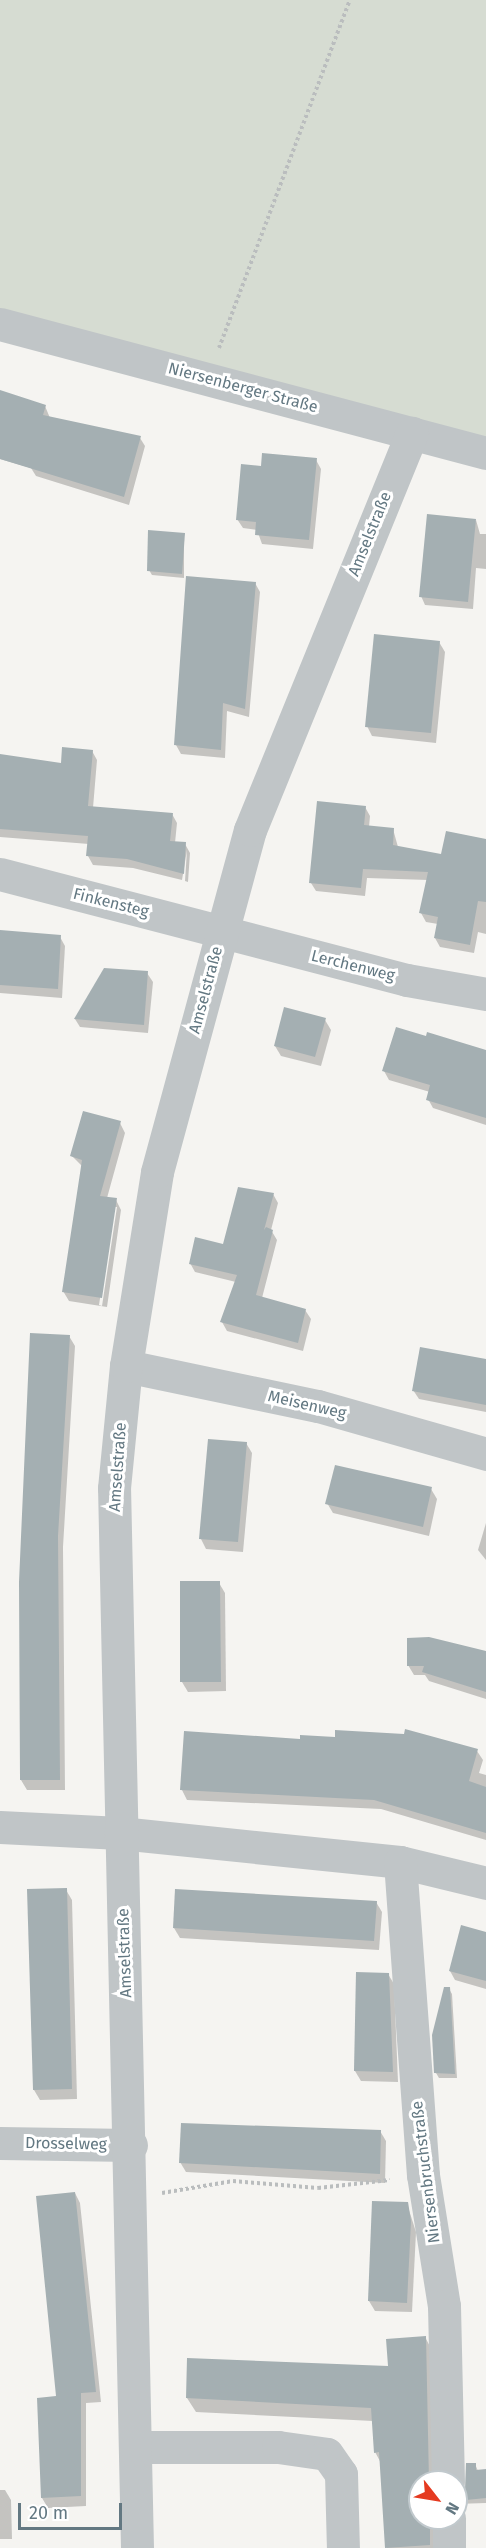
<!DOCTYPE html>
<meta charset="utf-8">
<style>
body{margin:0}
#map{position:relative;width:486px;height:2548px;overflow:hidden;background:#f5f4f1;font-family:"Fira Sans",sans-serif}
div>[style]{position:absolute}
.green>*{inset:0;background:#d6dcd2}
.shadow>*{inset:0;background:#0003}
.building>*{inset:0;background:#a4afb2}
.path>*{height:4px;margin-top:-2px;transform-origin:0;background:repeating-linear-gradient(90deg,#babdbe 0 3px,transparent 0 6px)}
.minor>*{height:33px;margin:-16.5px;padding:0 16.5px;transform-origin:16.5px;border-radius:16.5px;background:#c0c5c7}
span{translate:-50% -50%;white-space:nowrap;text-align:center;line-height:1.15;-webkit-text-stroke:6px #fff;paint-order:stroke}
.street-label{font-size:16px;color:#637882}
.north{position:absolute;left:408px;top:2470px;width:60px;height:60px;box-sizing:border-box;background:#fff;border:2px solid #c1c9cd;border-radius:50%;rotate:121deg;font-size:16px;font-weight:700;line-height:24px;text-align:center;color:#637882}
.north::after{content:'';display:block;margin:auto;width:21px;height:27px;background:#e53a20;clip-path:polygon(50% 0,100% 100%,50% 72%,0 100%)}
.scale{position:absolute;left:18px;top:2503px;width:104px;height:27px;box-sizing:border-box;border:3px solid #637882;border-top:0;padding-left:8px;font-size:18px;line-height:21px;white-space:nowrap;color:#637882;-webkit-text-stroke:4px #fff;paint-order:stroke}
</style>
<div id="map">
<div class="green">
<i style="clip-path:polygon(0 0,486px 0,486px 455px,0 321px)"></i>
</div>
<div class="shadow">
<i style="clip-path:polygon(0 393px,45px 406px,50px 418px,140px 438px,145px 446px,129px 505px,36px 476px,31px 468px,0 459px)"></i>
<i style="clip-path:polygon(316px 460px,321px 469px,313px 549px,262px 544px,257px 530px,243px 528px,237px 519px,262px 467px)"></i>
<i style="clip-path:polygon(476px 520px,480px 534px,486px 534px,486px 569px,476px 568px,473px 609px,425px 605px,421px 596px)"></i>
<i style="clip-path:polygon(184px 535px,184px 578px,152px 575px,149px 570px)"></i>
<i style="clip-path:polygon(255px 583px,260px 592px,249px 717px,227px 711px,225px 758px,181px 754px,176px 745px)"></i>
<i style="clip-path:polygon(439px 642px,445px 652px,436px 743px,372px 736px,367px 726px)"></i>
<i style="clip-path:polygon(92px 751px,97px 760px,93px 808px,172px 814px,177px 823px,175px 843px,185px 844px,190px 853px,188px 882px,185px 881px,187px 850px,182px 880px,133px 868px,93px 865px,88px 856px,89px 844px,0 837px,0 756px,62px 764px)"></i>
<i style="clip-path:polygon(365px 807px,370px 816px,369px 827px,393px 829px,398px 847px,442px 856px,486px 842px,486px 934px,478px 932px,474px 953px,440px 947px,435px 938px,438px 924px,426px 922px,421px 913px,428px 880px,367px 878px,365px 896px,316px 891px,311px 883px)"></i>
<i style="clip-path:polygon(0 932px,60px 937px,65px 946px,62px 998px,0 993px)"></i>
<i style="clip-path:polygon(147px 973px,153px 982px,148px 1033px,80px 1027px,75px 1019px)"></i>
<i style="clip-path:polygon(325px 1020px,331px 1030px,321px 1066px,281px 1056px,275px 1046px)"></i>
<i style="clip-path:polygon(486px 1052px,486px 1125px,433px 1108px,428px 1099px,430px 1092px,389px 1080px,384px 1071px)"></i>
<i style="clip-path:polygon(evenodd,120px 1123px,125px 1133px,107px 1198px,116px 1200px,121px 1210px,107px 1307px,69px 1301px,63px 1291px,83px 1167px,72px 1156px,120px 1123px,114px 1207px,117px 1207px,102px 1306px,99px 1305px,114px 1207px)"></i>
<i style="clip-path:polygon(273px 1194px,278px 1203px,271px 1230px,277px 1240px,262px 1298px,305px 1310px,311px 1319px,303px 1351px,227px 1331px,222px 1322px,236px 1282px,195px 1272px,190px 1263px,225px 1246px)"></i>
<i style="clip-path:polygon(69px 1336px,75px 1346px,63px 1547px,65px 1790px,27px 1790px,21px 1780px)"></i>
<i style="clip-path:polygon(486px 1362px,486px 1412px,419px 1399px,413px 1390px)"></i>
<i style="clip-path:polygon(246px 1443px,252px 1453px,243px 1552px,206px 1549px,201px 1539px)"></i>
<i style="clip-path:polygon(431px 1489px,437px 1499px,429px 1536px,333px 1513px,327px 1503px)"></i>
<i style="clip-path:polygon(486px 1523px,486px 1560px,478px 1550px)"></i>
<i style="clip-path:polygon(219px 1583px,225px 1593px,226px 1691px,188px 1692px,182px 1682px)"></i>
<i style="clip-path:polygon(486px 1653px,486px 1699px,429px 1681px,425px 1675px,414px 1675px,408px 1665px)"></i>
<i style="clip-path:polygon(477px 1751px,483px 1760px,479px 1773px,486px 1775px,486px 1840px,381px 1809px,187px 1800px,182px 1790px)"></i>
<i style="clip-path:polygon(66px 1890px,72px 1900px,77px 2099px,40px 2100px,34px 2090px,29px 1891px)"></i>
<i style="clip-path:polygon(376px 1902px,382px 1912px,379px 1950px,180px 1938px,174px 1928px)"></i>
<i style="clip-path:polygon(486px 1933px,486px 1989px,455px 1980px,450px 1971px)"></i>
<i style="clip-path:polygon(388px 1974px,394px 1984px,398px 2082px,361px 2081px,355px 2071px)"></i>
<i style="clip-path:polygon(449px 1989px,452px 1994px,457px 2078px,439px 2078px,436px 2073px)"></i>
<i style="clip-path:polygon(380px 2131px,386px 2141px,385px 2183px,186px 2172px,180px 2162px)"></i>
<i style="clip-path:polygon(75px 2193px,80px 2203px,101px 2402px,86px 2403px,86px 2506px,48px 2508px,42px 2498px,57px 2398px)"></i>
<i style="clip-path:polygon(407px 2204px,416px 2232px,412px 2312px,375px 2311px,369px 2301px)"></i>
<i style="clip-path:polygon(425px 2337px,433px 2352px,436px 2482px,420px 2482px,420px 2518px,448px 2518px,438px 2548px,387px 2548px,381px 2463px,375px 2452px,373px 2421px,196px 2412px,187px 2398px,390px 2368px)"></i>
<i style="clip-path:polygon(475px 2464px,478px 2471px,486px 2471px,486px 2503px,456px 2504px,456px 2499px,466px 2491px)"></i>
<i style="clip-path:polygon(0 2490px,5px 2490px,11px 2500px,12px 2539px,0 2539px)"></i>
</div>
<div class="building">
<i style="clip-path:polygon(0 390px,46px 405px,43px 415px,141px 436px,124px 497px,0 459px)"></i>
<i style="clip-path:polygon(262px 453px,317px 458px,309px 540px,255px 535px,256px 522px,236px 520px,241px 464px,261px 466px)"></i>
<i style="clip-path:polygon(427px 514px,476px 519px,468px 602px,419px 597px)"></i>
<i style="clip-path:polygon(148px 530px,185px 533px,182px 574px,147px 571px)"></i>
<i style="clip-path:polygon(186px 576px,256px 582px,245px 709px,223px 703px,221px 750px,174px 745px)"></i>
<i style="clip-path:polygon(374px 634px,440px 641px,431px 733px,365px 727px)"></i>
<i style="clip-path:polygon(62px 747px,93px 750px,88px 806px,173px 813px,170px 841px,186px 842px,184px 874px,127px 859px,86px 856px,88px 836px,0 829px,0 754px,61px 763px)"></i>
<i style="clip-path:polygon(317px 801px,366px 806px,364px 825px,394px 828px,393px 845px,441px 854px,446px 831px,486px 839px,486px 902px,478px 901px,470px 945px,434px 938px,438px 917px,419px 913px,428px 872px,363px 869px,361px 888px,309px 883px)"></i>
<i style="clip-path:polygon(0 930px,61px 935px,58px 989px,0 985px)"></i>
<i style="clip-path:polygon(104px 968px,148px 971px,144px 1025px,74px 1019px)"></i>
<i style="clip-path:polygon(284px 1007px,326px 1018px,315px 1057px,274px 1046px)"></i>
<i style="clip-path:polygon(396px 1027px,426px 1036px,427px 1032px,486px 1050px,486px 1118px,426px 1100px,430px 1085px,382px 1071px)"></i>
<i style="clip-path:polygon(83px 1111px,121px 1121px,100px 1196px,117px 1198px,102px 1298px,62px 1292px,82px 1160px,70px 1156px)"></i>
<i style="clip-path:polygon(238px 1187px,274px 1193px,264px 1230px,266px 1227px,273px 1230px,256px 1295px,306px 1309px,298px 1343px,220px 1322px,237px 1275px,189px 1264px,195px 1237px,223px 1244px)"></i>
<i style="clip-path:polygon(30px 1333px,70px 1335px,58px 1536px,60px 1780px,20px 1780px,19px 1582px)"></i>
<i style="clip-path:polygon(420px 1347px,486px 1359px,486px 1405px,412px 1391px)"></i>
<i style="clip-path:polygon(208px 1439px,247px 1442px,238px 1542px,199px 1539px)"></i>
<i style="clip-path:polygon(335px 1465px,432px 1487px,423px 1527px,325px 1504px)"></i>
<i style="clip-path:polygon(180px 1581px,220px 1581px,221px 1682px,180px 1682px)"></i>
<i style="clip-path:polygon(407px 1638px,429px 1637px,486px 1651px,486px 1692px,422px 1672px,424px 1666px,407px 1666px)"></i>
<i style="clip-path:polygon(405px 1729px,478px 1749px,469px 1781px,486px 1787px,486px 1833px,374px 1800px,180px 1790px,184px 1731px,300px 1739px,300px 1735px,335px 1737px,335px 1730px,404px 1734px)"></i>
<i style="clip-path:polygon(67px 1888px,72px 2089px,33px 2090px,27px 1889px)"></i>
<i style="clip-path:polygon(175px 1889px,377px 1901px,374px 1941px,173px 1928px)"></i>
<i style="clip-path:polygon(461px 1925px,486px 1932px,486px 1981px,449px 1971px)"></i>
<i style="clip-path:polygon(356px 1972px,389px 1973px,393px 2072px,354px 2071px)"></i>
<i style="clip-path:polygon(444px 1987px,450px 1987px,455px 2074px,434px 2073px,432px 2035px)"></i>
<i style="clip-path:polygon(181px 2123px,381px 2130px,380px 2174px,179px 2163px)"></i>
<i style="clip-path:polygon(75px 2192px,96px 2392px,81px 2393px,81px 2496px,41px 2498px,37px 2398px,56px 2396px,36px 2196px)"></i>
<i style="clip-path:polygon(372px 2201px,408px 2202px,411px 2221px,407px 2303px,368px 2301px)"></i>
<i style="clip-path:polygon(426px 2336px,429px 2482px,420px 2482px,420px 2518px,430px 2518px,430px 2545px,385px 2548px,379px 2452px,374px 2453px,371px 2408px,186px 2398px,187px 2358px,388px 2366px,386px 2339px)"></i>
<i style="clip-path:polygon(466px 2463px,476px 2463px,476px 2470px,486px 2469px,486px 2498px,456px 2501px,465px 2490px)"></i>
</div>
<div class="path">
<i style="left:219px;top:348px;width:372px;rotate:-69.4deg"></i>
<i style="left:162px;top:2193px;width:72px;rotate:-9.6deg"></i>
<i style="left:233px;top:2181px;width:85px;rotate:4.7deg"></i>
<i style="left:318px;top:2188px;width:72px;rotate:-6.3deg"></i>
</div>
<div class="minor">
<i style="left:0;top:324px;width:503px;rotate:14.87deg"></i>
<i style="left:0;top:874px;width:421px;rotate:14.6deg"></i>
<i style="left:407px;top:980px;width:80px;rotate:10deg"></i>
<i style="left:126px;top:1366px;width:196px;rotate:11.8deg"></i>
<i style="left:318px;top:1406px;width:175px;rotate:15.9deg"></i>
<i style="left:0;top:1827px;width:120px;rotate:2.9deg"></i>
<i style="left:120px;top:1833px;width:281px;rotate:5.9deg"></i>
<i style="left:400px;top:1862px;width:89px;rotate:13.7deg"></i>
<i style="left:400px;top:1862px;width:314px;rotate:85.8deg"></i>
<i style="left:423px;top:2175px;width:133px;rotate:80.9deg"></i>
<i style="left:444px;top:2306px;width:176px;rotate:88.7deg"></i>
<i style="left:0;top:2143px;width:131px;rotate:0.9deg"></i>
<i style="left:136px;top:2447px;width:142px"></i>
<i style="left:278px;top:2447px;width:49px;rotate:8.1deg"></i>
<i style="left:327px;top:2454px;width:24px;rotate:55deg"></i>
<i style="left:341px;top:2474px;width:74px;rotate:88.5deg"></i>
<i style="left:449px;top:2518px;width:30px;rotate:90deg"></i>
<i style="left:137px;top:2548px;width:1060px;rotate:-91.24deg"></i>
<i style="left:114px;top:1488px;width:123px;rotate:-84.4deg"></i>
<i style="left:126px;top:1366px;width:196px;rotate:-80.9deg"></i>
<i style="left:157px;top:1172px;width:354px;rotate:-74.8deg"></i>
<i style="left:250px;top:830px;width:429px;rotate:-67.8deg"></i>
</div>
<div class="street-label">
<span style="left:243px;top:388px;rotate:15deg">Niersenberger Straße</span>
<span style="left:370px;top:534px;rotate:-68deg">Amselstraße</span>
<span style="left:111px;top:903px;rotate:14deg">Finkensteg</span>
<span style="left:353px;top:966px;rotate:14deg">Lerchenweg</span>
<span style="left:206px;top:990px;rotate:-75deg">Amselstraße</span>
<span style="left:307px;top:1405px;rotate:13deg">Meisenweg</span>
<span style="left:118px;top:1467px;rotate:-86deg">Amselstraße</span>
<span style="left:125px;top:1953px;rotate:-92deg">Amselstraße</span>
<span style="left:66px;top:2144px;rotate:1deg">Drosselweg</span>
<span style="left:426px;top:2172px;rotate:-97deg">Niersenbruchstraße</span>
</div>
<div class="north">N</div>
<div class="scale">20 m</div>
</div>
